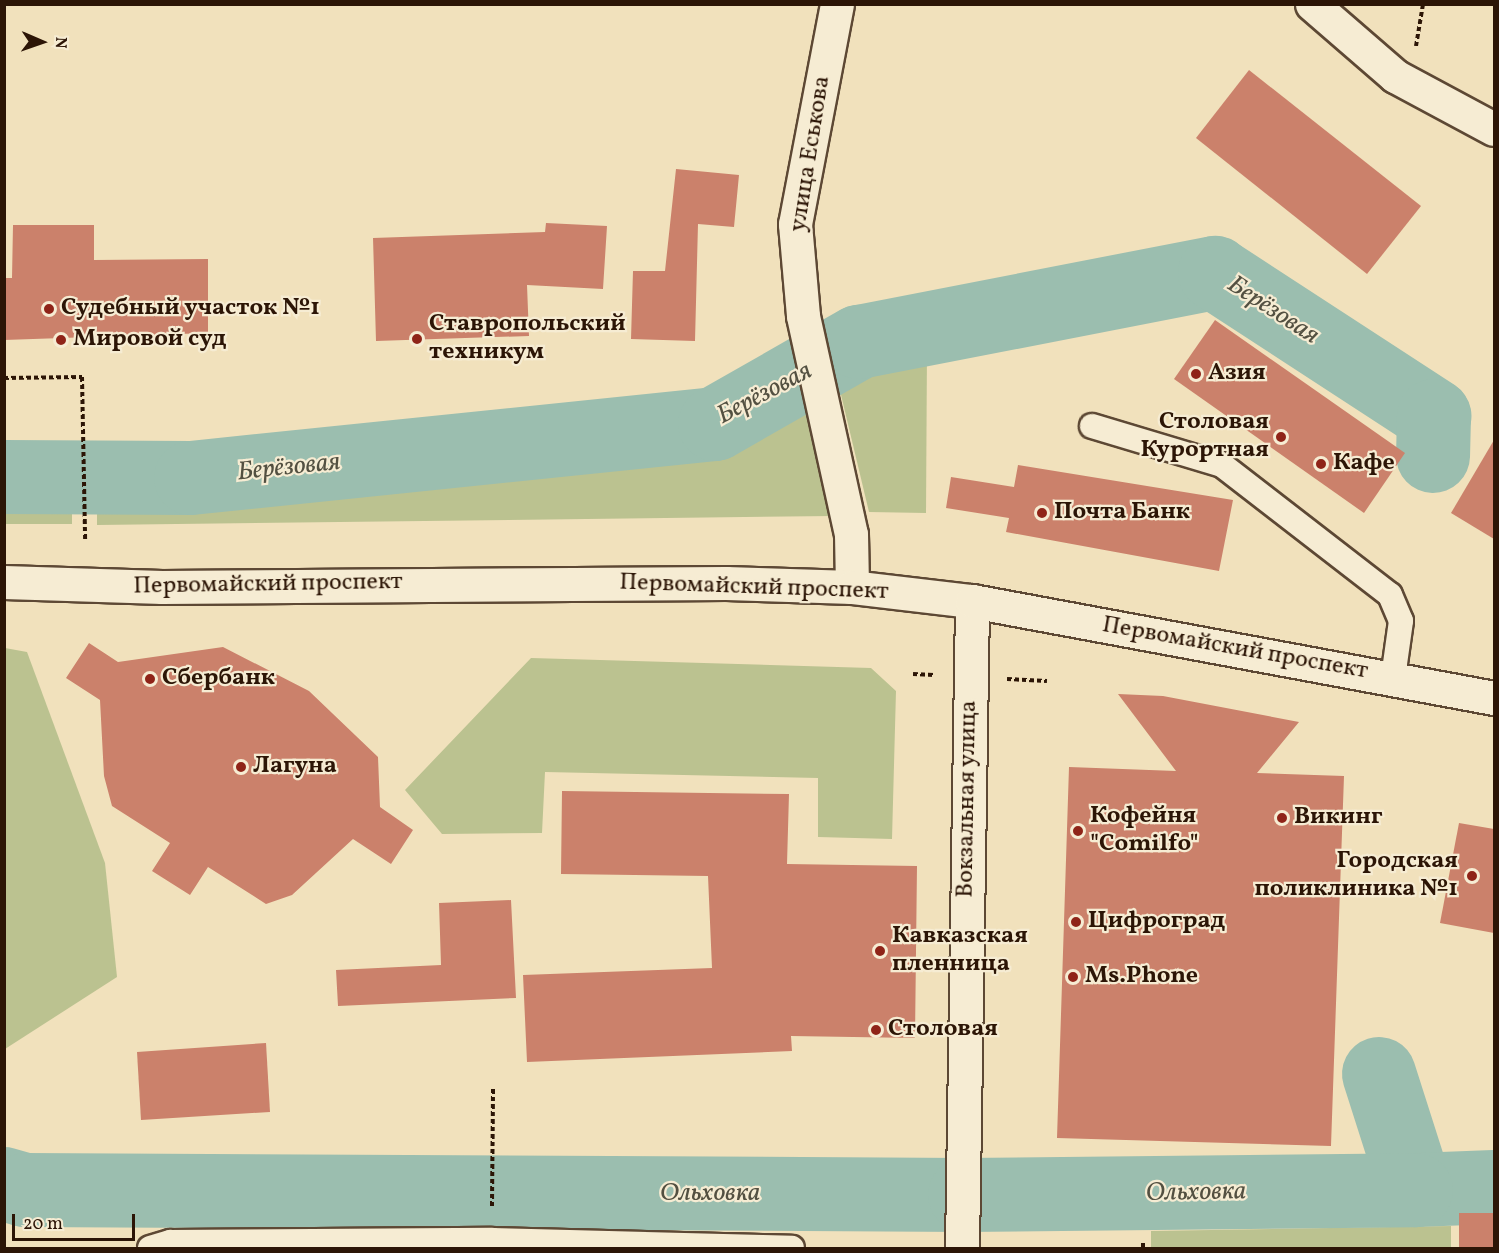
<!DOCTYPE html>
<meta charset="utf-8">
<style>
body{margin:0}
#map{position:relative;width:1499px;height:1253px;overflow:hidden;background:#f1e1bc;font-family:Vollkorn,serif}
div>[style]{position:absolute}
.green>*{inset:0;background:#bbc290}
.river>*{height:74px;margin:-37px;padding:0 37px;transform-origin:37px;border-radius:37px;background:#9bbeaf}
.building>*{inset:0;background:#cb816b}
.path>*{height:4px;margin-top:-2px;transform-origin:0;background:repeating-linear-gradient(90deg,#2c1506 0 4.5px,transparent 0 7.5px)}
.roads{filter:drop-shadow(2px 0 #5d4834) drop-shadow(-2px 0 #5d4834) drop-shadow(0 2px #5d4834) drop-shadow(0 -2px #5d4834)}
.service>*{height:24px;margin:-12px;padding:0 12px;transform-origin:12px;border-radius:12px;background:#f6ecd3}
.minor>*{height:33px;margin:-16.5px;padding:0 16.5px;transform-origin:16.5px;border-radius:16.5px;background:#f6ecd3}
.tertiary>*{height:33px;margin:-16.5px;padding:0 16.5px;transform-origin:16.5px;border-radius:16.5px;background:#f6ecd3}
.secondary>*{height:33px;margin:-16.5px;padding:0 16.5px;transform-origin:16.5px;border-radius:16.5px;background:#f6ecd3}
.dots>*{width:16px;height:16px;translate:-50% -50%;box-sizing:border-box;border:3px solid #f6ecd3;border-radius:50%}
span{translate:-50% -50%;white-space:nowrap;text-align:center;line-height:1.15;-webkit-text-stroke:4.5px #f6ecd3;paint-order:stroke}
.street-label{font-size:24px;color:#2c1506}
.poi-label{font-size:24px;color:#2c1506;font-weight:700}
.left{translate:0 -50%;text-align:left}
.right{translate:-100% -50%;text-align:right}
.water-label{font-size:26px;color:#535041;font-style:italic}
.frame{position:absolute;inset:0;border:6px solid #2c1506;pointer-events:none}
.north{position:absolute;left:12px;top:12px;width:60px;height:60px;-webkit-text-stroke:4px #f6ecd3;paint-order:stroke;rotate:92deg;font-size:16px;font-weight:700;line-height:24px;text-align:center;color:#2c1506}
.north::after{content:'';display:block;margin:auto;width:21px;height:27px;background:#2c1506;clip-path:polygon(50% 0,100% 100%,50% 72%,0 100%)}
.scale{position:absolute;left:12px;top:1214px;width:123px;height:27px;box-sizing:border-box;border:3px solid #2c1506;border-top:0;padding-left:8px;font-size:18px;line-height:21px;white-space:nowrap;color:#2c1506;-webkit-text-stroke:4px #f6ecd3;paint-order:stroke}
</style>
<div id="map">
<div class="green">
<i style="clip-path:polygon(927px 350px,926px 513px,869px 512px,837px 378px,862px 362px)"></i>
<i style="clip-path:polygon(807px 389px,833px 516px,97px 525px,97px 492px,196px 492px,715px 439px)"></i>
<i style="clip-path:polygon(5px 492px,72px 492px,72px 524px,5px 524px)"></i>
<i style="clip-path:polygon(5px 648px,27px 652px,105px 863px,117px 977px,5px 1049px)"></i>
<i style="clip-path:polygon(531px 658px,871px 668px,896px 691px,892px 839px,818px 837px,818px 778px,545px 772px,542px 833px,442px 834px,405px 790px)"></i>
<i style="clip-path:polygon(1451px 1226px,1451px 1248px,1151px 1248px,1151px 1231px)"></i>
</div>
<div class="river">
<i style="left:4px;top:477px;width:187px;rotate:0.3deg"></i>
<i style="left:191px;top:478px;width:527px;rotate:-5.88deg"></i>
<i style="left:715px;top:424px;width:166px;rotate:-29.7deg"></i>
<i style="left:859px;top:342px;width:363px;rotate:-11deg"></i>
<i style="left:1215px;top:273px;width:262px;rotate:33.1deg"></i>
<i style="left:1434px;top:416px;width:40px;rotate:91.4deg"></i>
<i style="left:1379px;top:1074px;width:122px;rotate:72.3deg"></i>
<i style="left:1416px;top:1190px;width:78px;rotate:-2.2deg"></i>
<i style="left:4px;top:1184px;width:22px;rotate:16deg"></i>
<i style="left:25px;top:1190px;width:940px;rotate:0.3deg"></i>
<i style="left:965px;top:1195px;width:451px;rotate:-0.6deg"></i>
</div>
<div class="building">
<i style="clip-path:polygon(1249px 70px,1421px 206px,1367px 274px,1196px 138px)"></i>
<i style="clip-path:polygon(676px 169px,739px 175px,734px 227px,698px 224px,695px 341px,631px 339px,633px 271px,665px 271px)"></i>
<i style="clip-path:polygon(546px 223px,607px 226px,603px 289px,527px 285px,529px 336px,376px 341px,373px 238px,545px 232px)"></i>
<i style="clip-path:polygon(13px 225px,94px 225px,94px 260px,208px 259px,208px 333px,4px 340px,4px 278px,12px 278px)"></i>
<i style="clip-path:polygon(1215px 320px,1405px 453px,1364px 513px,1174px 379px)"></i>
<i style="clip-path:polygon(1494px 440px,1494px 539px,1451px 513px)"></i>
<i style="clip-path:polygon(1018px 465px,1233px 500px,1219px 571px,1006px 532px,1009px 518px,946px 508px,951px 477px,1014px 487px)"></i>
<i style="clip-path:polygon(89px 643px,118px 662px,223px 647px,309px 691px,378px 757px,380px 807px,413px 830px,391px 864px,353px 839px,292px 895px,266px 904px,208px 867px,190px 895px,152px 871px,170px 843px,112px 806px,104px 776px,100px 700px,66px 678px)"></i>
<i style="clip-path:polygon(1118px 694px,1163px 696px,1299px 722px,1257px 773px,1344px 776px,1331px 1146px,1057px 1138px,1069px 767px,1176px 771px)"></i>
<i style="clip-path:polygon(562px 791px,789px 794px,787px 864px,917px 866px,915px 1038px,791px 1036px,792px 1051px,527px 1062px,523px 975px,712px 968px,708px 876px,561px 874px)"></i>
<i style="clip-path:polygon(1459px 823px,1494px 829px,1494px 933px,1440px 923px)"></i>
<i style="clip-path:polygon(511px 900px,516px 998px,338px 1006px,336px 970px,441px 965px,439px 903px)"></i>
<i style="clip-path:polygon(266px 1043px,270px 1112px,141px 1120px,137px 1052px)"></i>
<i style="clip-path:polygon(1459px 1213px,1494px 1213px,1494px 1248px,1459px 1248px)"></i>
</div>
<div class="path">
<i style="left:1416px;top:46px;width:43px;rotate:-80.5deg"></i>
<i style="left:4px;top:378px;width:78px;rotate:-0.7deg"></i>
<i style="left:82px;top:377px;width:162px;rotate:88.9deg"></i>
<i style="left:913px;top:674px;width:21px;rotate:3deg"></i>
<i style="left:1007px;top:679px;width:40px;rotate:2.9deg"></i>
<i style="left:492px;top:1206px;width:117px;rotate:-89.5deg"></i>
<i style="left:1143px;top:1248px;width:8px;rotate:-90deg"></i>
</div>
<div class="roads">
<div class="service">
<i style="left:1092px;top:426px;width:136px;rotate:16.7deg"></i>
<i style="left:1222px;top:465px;width:212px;rotate:37.7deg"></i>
<i style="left:1390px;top:595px;width:28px;rotate:67deg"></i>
<i style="left:1401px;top:621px;width:58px;rotate:98deg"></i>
<i style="left:150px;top:1248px;width:21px;rotate:-17deg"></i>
<i style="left:170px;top:1242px;width:322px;rotate:-0.4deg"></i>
<i style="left:492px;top:1240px;width:300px;rotate:1.5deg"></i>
</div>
<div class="minor">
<i style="left:837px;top:4px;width:224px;rotate:100.8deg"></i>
<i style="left:795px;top:224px;width:92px;rotate:85deg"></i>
<i style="left:803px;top:316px;width:223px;rotate:77.6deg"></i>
<i style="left:851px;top:534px;width:53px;rotate:88.9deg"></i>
</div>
<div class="tertiary">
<i style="left:1312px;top:4px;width:110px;rotate:40.9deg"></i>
<i style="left:1395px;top:76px;width:112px;rotate:28.2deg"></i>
<i style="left:4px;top:582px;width:158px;rotate:1.8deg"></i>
<i style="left:162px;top:587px;width:564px;rotate:-0.41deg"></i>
<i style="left:726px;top:583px;width:126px;rotate:1.8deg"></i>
<i style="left:852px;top:587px;width:121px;rotate:6.7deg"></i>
</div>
<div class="secondary">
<i style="left:962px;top:1248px;width:647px;rotate:-89.11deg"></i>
<i style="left:972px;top:601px;width:531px;rotate:10.53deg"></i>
</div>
</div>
<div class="dots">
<i style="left:49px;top:309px;background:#8f2418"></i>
<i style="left:417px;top:339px;background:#8f2418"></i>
<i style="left:61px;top:340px;background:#8f2418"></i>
<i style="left:1196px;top:374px;background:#8f2418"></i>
<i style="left:1281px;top:437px;background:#8f2418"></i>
<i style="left:1321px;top:464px;background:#8f2418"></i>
<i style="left:1042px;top:513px;background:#8f2418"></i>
<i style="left:150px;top:679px;background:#8f2418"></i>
<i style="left:241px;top:767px;background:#8f2418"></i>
<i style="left:1282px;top:818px;background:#8f2418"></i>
<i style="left:1078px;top:831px;background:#8f2418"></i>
<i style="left:1472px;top:876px;background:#8f2418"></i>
<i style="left:1076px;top:922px;background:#8f2418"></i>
<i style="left:880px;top:951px;background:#8f2418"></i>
<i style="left:1073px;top:977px;background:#8f2418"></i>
<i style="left:876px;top:1030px;background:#8f2418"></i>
</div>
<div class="street-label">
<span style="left:811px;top:154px;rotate:-81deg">улица Еськова</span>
<span style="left:268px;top:585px;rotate:-1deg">Первомайский проспект</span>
<span style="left:754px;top:588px;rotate:2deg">Первомайский проспект</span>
<span style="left:1235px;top:649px;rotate:10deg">Первомайский проспект</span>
<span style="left:968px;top:799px;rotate:-89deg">Вокзальная улица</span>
</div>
<div class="poi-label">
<span class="left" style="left:61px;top:309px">Судебный участок №1</span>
<span class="left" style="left:429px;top:339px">Ставропольский<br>техникум</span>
<span class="left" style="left:73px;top:340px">Мировой суд</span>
<span class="left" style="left:1208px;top:374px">Азия</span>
<span class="right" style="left:1269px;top:437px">Столовая<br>Курортная</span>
<span class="left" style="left:1333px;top:464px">Кафе</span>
<span class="left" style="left:1054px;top:513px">Почта Банк</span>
<span class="left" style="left:162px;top:679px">Сбербанк</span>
<span class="left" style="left:253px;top:767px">Лагуна</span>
<span class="left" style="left:1090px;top:831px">Кофейня<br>"Comilfo"</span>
<span class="left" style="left:1294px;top:818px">Викинг</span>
<span class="right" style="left:1458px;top:876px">Городская<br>поликлиника №1</span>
<span class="left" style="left:1088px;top:922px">Цифроград</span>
<span class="left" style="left:892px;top:951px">Кавказская<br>пленница</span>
<span class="left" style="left:1085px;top:977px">Ms.Phone</span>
<span class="left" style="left:888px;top:1030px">Столовая</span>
</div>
<div class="water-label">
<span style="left:1273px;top:311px;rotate:33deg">Берёзовая</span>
<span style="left:765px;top:394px;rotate:-28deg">Берёзовая</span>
<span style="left:289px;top:468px;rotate:-6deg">Берёзовая</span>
<span style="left:1196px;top:1193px;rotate:-1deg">Ольховка</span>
<span style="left:710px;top:1194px">Ольховка</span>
</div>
<div class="frame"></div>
<div class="north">N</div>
<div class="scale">20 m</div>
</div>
